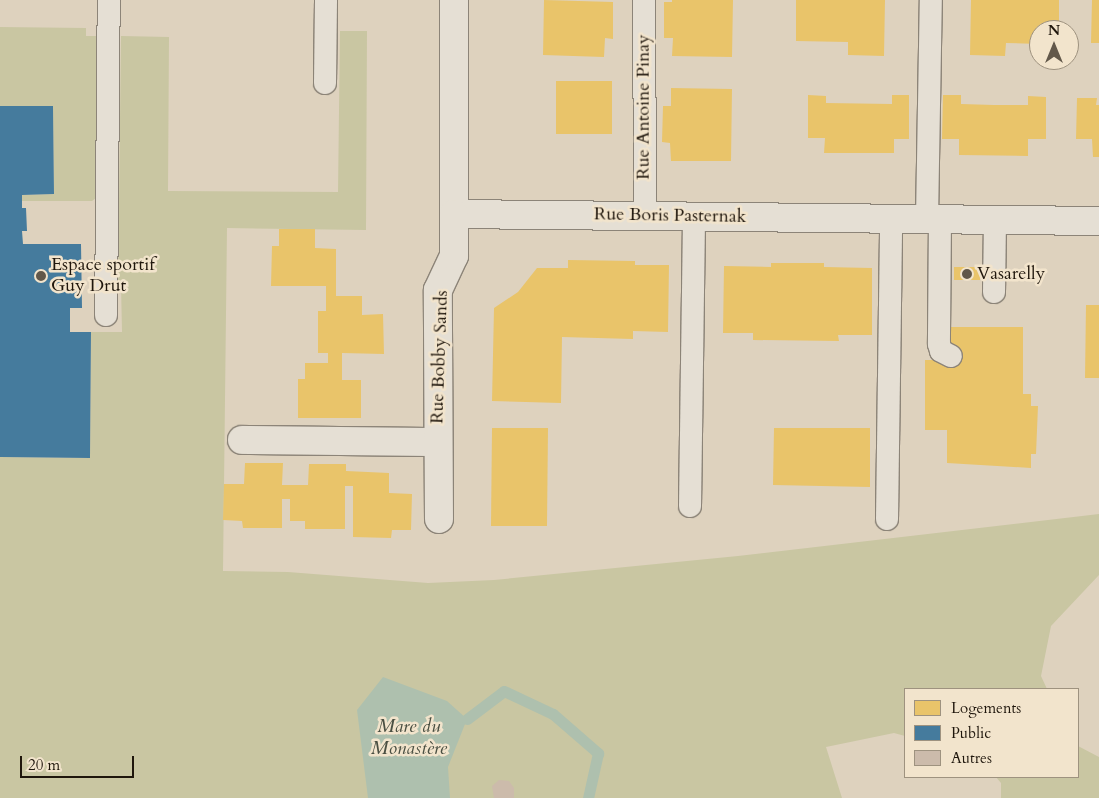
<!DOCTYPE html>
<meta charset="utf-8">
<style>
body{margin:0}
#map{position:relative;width:1099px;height:798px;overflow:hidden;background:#ded2be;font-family:Cardo,serif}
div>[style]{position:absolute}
.green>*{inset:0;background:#c9c6a2}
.water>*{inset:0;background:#aec0ae}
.homes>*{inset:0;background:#e9c46a}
.public>*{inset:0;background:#457b9d}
.stream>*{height:11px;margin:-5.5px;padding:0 5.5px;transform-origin:5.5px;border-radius:5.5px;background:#aec0ae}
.building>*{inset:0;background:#ccbbab}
.roads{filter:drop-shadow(1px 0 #8c8478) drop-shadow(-1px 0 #8c8478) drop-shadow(0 1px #8c8478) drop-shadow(0 -1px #8c8478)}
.service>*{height:22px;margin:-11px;padding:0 11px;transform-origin:11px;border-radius:11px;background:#e5dfd4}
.minor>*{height:28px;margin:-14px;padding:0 14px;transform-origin:14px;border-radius:14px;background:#e5dfd4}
.dots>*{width:14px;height:14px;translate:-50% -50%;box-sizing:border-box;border:2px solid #f2e4cc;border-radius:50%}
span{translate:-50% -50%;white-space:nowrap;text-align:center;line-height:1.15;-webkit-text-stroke:5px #f2e4cc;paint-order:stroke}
.street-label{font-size:18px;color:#1f160c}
.poi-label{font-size:18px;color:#1f160c}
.left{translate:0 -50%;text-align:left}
.water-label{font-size:19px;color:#4a4f42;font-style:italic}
.legend{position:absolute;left:904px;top:688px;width:175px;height:90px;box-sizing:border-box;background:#f2e4cc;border:1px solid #9e927f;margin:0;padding:6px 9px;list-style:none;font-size:15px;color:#1f160c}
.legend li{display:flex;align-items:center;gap:10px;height:25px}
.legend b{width:25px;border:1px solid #9e927f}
.north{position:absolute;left:1029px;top:20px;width:50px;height:50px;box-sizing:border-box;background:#f2e4cc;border:1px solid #9e927f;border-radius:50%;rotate:0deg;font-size:14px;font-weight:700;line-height:20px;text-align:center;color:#1f160c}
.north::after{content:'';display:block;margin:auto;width:18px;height:22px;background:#62584a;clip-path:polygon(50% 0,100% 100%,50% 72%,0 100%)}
.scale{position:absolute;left:20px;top:756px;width:114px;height:22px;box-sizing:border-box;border:2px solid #1f160c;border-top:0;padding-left:6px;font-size:15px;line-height:18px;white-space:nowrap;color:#1f160c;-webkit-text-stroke:4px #f2e4cc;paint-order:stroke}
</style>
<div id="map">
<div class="green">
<i style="clip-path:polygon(0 27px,86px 28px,86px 36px,100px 36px,96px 198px,92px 201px,22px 201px,22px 195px,54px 194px,53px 106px,0 106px)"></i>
<i style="clip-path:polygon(340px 31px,367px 31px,366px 230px,227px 228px,223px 571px,288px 572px,428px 583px,494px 580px,738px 556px,1099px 514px,1099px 575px,1051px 626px,1041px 676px,1047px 689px,905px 689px,905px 736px,894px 733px,826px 747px,842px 798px,0 798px,0 457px,90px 458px,91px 332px,122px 332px,121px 285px,118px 284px,121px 36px,169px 37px,168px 191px,338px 192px)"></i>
<i style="clip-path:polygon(1078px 746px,1099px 757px,1099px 798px,1001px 798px,1001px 783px,996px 777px,1078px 777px)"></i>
</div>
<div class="water">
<i style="clip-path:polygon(383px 677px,447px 701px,467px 719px,448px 767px,450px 798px,368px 798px,357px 710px)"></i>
</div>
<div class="homes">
<i style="clip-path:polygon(544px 0,613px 2px,613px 39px,605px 38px,604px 57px,543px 55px)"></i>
<i style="clip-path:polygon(672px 0,733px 0,732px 57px,672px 56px,673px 38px,664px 38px,664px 2px,672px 2px)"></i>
<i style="clip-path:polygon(796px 0,885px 0,884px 56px,848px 55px,848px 42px,796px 41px)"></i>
<i style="clip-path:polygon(971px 0,1059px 0,1059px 30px,1039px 30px,1039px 44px,1006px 43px,1005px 56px,970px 55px)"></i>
<i style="clip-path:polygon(1092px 0,1099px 0,1099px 43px,1091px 43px)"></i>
<i style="clip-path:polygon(556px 81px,612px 81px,612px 134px,556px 134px)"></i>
<i style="clip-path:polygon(671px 88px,732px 89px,731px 161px,671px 161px,670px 143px,662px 142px,663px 106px,671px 106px)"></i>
<i style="clip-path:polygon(808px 95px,826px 96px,826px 103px,892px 104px,892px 95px,909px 95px,909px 139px,894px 139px,894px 153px,824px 153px,825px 138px,808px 138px)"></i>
<i style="clip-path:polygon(943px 95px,961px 95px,961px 104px,994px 105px,1028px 105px,1028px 96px,1046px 97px,1046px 139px,1028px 139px,1028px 156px,959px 155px,959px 139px,942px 139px)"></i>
<i style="clip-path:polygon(1077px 98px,1097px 98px,1096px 105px,1099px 105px,1099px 157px,1093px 157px,1092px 139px,1076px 139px)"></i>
<i style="clip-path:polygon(279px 229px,315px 229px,315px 248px,336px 249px,336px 296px,362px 296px,362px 315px,383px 314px,384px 354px,342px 353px,342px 380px,361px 380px,361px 418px,298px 418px,298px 379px,305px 379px,305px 363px,328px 363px,328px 353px,318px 353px,318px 311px,326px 311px,326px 286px,271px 286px,272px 246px,279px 246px)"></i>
<i style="clip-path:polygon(568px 260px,635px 261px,635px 265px,669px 265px,668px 332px,633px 331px,633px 339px,562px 337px,561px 403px,492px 401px,494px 308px,518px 292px,537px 268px,568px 268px)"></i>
<i style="clip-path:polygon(771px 263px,824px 263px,824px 267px,872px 268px,872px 335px,838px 335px,839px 341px,753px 340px,753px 333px,723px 333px,724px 266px,771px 267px)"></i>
<i style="clip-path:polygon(954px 267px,980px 267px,980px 280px,954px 280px)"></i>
<i style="clip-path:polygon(1086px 305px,1099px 305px,1099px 378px,1085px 378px)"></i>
<i style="clip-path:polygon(951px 327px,1023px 327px,1023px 394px,1031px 394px,1031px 406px,1038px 406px,1036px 454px,1031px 454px,1031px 468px,947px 463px,947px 430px,925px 430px,925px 360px,951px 360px)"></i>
<i style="clip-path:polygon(492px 428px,548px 428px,547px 526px,491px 526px)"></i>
<i style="clip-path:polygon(774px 428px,870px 428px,870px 487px,773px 485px)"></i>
<i style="clip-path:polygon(245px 463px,283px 463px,282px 485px,308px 485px,309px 464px,346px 464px,346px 471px,389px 473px,389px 493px,412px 494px,411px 530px,392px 530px,391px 538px,353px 537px,353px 486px,345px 486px,345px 529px,305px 529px,305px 521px,290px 521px,290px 499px,282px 499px,282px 528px,243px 528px,242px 521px,223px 520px,224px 484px,244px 484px)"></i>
</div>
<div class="public">
<i style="clip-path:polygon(0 106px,53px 106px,54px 194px,22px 195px,22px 208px,26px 208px,27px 231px,22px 231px,23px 244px,81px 244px,82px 308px,70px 308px,70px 332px,91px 332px,90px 458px,0 457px)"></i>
</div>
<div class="stream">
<i style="left:467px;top:719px;width:46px;rotate:-37.1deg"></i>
<i style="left:504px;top:691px;width:54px;rotate:25.1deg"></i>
<i style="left:553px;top:714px;width:60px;rotate:40.9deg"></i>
<i style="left:598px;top:753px;width:46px;rotate:102.5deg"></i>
</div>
<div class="building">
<i style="clip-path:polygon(499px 780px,509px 781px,514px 788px,514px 798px,494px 798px,492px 786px)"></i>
</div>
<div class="roads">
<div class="service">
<i style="left:644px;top:0;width:215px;rotate:89.7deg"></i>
<i style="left:325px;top:83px;width:83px;rotate:-89.3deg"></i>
<i style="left:927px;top:219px;width:219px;rotate:-89deg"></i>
<i style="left:940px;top:219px;width:125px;rotate:90.5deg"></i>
<i style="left:939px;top:344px;width:7px;rotate:74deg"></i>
<i style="left:941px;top:351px;width:11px;rotate:27deg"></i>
<i style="left:994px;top:292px;width:73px;rotate:-89.2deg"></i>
<i style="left:106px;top:315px;width:315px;rotate:-89.5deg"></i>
<i style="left:690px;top:506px;width:290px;rotate:-89.2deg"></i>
<i style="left:887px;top:519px;width:301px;rotate:-89.2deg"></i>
</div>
<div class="minor">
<i style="left:454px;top:0;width:214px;rotate:90deg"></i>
<i style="left:454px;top:214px;width:645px;rotate:0.62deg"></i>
<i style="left:242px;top:440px;width:196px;rotate:0.6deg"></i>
<i style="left:439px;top:519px;width:229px;rotate:-90.3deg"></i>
<i style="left:438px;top:290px;width:38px;rotate:-65deg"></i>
<i style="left:454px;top:256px;width:42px;rotate:-90deg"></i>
</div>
</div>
<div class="dots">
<i style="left:967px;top:274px;background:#62584a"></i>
<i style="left:41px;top:276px;background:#62584a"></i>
</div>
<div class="street-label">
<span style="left:644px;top:107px;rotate:-90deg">Rue Antoine Pinay</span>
<span style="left:670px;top:216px;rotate:1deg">Rue Boris Pasternak</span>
<span style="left:440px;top:357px;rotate:-88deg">Rue Bobby Sands</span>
</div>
<div class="poi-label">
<span class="left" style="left:51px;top:276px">Espace sportif<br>Guy Drut</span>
<span class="left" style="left:977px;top:274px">Vasarelly</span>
</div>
<div class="water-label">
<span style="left:409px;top:738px">Mare du<br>Monastère</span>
</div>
<ul class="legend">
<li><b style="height:14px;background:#e9c46a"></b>Logements</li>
<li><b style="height:14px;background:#457b9d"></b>Public</li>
<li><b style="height:14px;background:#ccbbab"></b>Autres</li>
</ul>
<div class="north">N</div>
<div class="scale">20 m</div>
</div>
